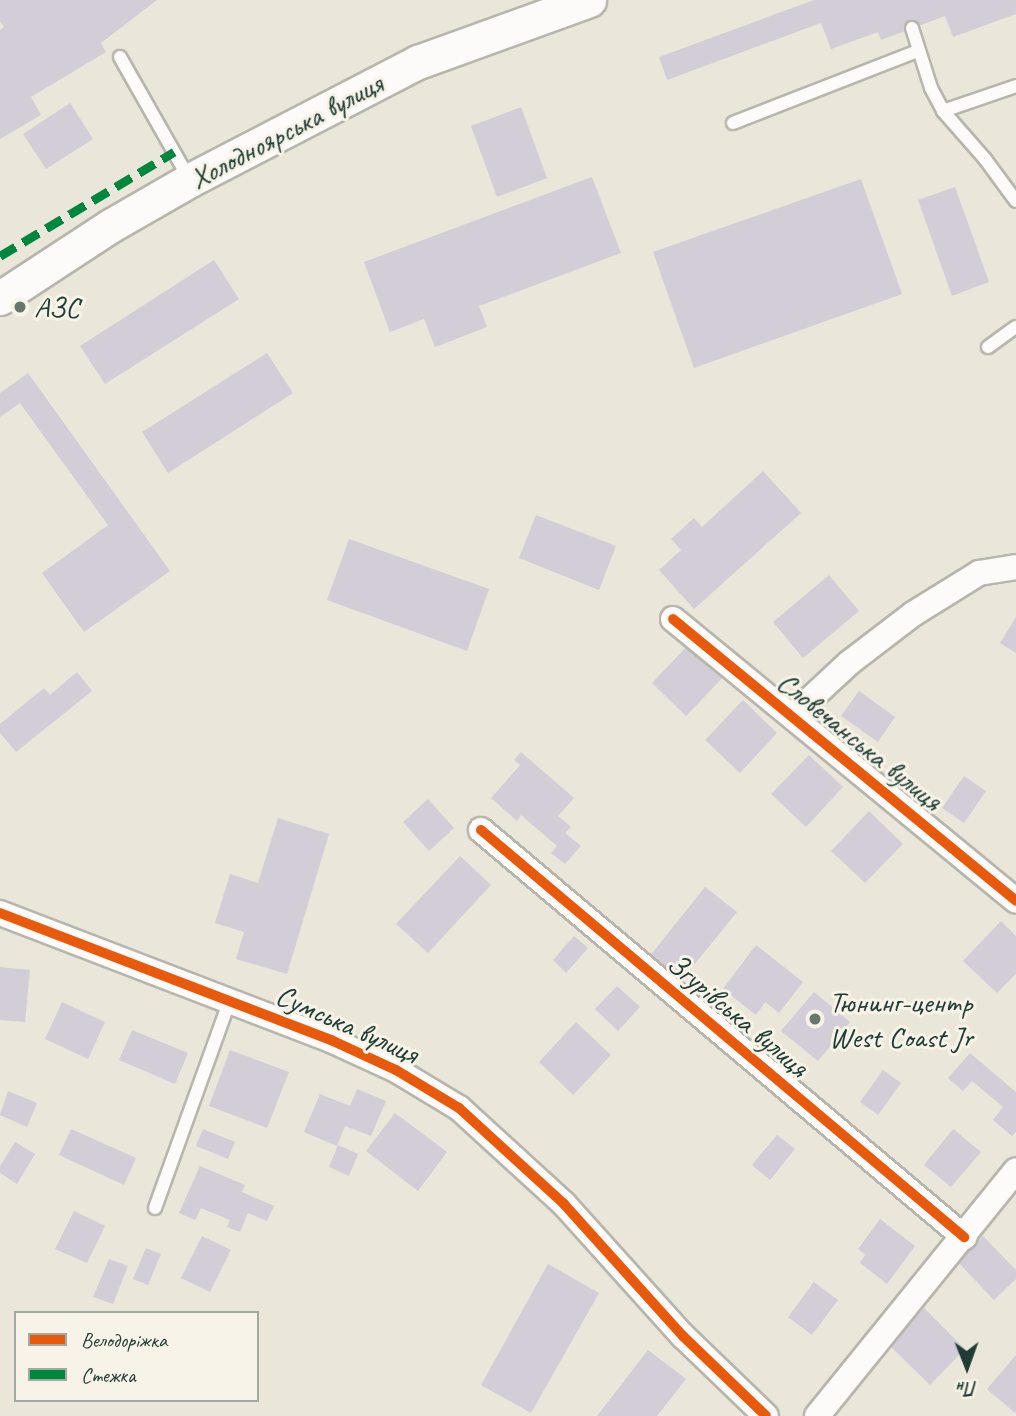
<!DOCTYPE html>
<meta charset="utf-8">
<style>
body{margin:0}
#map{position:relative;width:1016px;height:1416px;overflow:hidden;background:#ebe6da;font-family:Caveat,sans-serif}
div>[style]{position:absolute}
.building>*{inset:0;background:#d2cdd6}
.roads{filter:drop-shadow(2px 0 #b6b6ad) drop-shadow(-2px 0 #b6b6ad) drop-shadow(0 2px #b6b6ad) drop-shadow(0 -2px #b6b6ad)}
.lane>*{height:12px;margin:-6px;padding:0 6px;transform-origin:6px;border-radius:6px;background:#fcfbf9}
.street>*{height:24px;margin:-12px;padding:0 12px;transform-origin:12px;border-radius:12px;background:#fcfbf9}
.secondary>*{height:33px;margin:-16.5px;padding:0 16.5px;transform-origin:16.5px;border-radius:16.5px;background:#fcfbf9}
.quiet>*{height:9px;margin-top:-4.5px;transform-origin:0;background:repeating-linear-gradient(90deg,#00873e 0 18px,transparent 0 27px)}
.cycleway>*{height:10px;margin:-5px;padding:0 5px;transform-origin:5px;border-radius:5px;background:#e8590c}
.dots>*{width:19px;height:19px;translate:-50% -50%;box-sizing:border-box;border:4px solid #f7f3e8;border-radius:50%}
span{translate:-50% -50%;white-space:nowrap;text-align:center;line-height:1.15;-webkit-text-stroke:6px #f7f3e8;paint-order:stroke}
.street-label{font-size:30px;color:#1f3d34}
.poi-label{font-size:30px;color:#1f3d34}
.left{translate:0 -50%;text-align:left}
.legend{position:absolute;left:14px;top:1311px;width:245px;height:91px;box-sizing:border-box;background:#f7f3e8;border:2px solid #a1aaa0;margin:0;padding:9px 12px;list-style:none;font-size:21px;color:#1f3d34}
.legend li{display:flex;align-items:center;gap:14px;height:35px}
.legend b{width:35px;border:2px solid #a1aaa0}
.north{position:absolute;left:932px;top:1332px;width:70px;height:70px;-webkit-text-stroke:5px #f7f3e8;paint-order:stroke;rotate:179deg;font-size:19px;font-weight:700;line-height:28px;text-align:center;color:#1f3d34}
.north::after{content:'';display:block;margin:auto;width:24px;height:32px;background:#1f3d34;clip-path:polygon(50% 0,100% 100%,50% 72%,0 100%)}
</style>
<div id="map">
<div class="building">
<i style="clip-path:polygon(0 0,157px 0,101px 43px,106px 52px,31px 97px,41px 115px,0 139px,0 30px,4px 27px,0 21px)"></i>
<i style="clip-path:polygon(814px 0,1016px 0,1016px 14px,953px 37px,945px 16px,881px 40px,878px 32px,831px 49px,821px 23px,667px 80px,659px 57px)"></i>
<i style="clip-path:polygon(70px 103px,93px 139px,46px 169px,23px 134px)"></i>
<i style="clip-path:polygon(521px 107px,547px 178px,497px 197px,471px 126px)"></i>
<i style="clip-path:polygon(592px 177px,621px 253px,479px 306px,487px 327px,435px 347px,424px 319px,390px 332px,364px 262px)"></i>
<i style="clip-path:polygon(861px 179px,902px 294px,694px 368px,653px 252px)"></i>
<i style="clip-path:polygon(955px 187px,989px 282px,952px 296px,918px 200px)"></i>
<i style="clip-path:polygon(214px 260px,239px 299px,105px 384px,80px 346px)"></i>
<i style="clip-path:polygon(267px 353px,293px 393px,168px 473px,142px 432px)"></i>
<i style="clip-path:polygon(28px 373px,170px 571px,84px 632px,42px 573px,108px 525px,20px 403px,0 417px,0 393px)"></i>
<i style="clip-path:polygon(763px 471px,801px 513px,694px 609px,659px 570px,681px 550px,671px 539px,694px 518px,702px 527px)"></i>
<i style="clip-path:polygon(536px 515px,616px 546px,599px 590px,519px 558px)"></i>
<i style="clip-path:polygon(349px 539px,489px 589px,467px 651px,327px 600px)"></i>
<i style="clip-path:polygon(829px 575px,859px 611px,803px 658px,773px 622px)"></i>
<i style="clip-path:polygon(1016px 617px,1016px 653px,1000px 643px)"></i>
<i style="clip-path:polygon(689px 644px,724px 676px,686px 716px,652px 683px)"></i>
<i style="clip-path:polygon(77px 672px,92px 691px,16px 752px,0 733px,0 724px,44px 688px,50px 695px)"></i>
<i style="clip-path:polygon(859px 691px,895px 717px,878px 742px,841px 716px)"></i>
<i style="clip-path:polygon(743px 700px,777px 733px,740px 773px,705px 740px)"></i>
<i style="clip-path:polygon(521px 752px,574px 798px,558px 816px,571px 827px,565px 833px,581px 846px,565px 864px,551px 853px,557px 846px,521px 815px,517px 821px,491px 798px,520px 765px,514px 760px)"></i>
<i style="clip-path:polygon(809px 755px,843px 787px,806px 827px,771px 794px)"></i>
<i style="clip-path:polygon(964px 776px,986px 791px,964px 823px,942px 808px)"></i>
<i style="clip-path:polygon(428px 799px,454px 828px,429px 851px,403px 822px)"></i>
<i style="clip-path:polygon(869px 811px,903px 844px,865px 883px,831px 851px)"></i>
<i style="clip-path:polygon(278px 818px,329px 834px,287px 974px,236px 959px,244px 932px,215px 923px,230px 874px,258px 883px)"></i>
<i style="clip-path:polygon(460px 856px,491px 885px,428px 953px,396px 924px)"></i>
<i style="clip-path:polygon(705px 887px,737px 912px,681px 981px,649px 957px)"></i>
<i style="clip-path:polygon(1001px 921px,1016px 936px,1016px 974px,997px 993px,963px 961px)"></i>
<i style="clip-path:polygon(574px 936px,588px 948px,566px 973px,553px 960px)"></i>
<i style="clip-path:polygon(756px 945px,803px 982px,779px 1013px,765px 1002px,756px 1015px,723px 989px)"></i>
<i style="clip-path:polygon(0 967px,30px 970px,25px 1022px,0 1020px)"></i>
<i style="clip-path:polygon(617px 986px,640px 1007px,618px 1031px,595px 1009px)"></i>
<i style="clip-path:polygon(814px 992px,850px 1022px,818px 1061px,781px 1031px)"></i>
<i style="clip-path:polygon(62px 1002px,105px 1022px,88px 1059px,45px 1039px)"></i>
<i style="clip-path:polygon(576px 1022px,611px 1055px,573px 1095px,539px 1062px)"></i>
<i style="clip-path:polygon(132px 1030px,188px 1053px,175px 1084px,119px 1060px)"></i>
<i style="clip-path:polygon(230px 1050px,289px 1072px,267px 1128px,209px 1106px)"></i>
<i style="clip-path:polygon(970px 1053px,1016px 1092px,1016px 1132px,1012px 1136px,993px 1120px,1003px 1107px,972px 1081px,963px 1091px,948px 1078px)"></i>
<i style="clip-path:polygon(883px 1070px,901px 1083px,878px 1115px,860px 1102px)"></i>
<i style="clip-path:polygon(357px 1089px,386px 1101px,371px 1136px,345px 1126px,337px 1146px,304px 1132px,320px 1094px,350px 1106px)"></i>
<i style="clip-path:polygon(8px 1091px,37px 1103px,27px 1127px,0 1115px)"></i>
<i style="clip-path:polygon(395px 1113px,447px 1152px,418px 1191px,366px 1151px)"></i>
<i style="clip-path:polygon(71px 1129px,136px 1158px,124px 1185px,59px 1155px)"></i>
<i style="clip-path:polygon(203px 1129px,235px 1142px,228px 1159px,196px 1146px)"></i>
<i style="clip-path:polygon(953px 1129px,981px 1152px,951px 1187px,924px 1165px)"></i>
<i style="clip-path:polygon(777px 1135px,795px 1149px,770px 1180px,752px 1165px)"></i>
<i style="clip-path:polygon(15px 1142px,35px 1154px,17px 1184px,0 1173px,0 1166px)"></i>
<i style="clip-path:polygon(338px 1145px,358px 1154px,349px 1176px,329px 1167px)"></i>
<i style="clip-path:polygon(200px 1166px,245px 1185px,242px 1192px,274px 1206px,267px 1221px,248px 1213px,240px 1232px,227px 1227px,230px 1220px,201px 1208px,195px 1220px,179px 1213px)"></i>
<i style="clip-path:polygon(74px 1211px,105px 1226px,87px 1263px,55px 1249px)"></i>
<i style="clip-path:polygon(880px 1219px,915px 1246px,887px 1284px,860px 1263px,865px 1255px,858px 1249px)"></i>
<i style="clip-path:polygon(202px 1236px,231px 1250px,210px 1292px,181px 1278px)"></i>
<i style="clip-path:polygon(983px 1236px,1016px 1270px,1016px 1279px,994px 1300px,957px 1261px)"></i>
<i style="clip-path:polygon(146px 1248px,161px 1254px,148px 1285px,133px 1279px)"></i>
<i style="clip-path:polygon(109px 1259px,128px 1266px,113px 1304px,93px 1297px)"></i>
<i style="clip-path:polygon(548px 1264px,599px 1293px,531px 1413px,481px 1385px)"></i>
<i style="clip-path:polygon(814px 1282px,838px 1300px,812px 1335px,788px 1317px)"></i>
<i style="clip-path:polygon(924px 1308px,965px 1349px,930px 1385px,889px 1345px)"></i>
<i style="clip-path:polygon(648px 1350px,686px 1379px,657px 1416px,597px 1416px)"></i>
<i style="clip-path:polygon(1016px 1355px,1016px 1411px,1015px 1413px,987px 1389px)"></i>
</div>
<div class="roads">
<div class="lane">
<i style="left:912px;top:28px;width:63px;rotate:72.4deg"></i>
<i style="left:931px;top:88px;width:26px;rotate:62deg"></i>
<i style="left:943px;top:111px;width:64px;rotate:48.8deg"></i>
<i style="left:985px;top:159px;width:52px;rotate:53.6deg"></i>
<i style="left:120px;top:57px;width:142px;rotate:60.4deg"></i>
<i style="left:943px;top:111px;width:77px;rotate:-18.9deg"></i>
<i style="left:733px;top:123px;width:199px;rotate:-21.3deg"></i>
<i style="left:988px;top:347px;width:34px;rotate:-36deg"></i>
<i style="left:155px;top:1208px;width:221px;rotate:-70.2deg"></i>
</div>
<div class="street">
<i style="left:673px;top:619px;width:444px;rotate:39.4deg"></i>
<i style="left:792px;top:716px;width:78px;rotate:-42.9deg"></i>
<i style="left:849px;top:663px;width:81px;rotate:-37.4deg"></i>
<i style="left:913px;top:614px;width:78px;rotate:-31.8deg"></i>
<i style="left:979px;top:573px;width:37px;rotate:-9deg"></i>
<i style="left:481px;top:830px;width:632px;rotate:40.12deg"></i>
<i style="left:0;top:913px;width:355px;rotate:21deg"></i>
<i style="left:331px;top:1040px;width:72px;rotate:24.8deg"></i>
<i style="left:396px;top:1070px;width:74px;rotate:31.1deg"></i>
<i style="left:459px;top:1108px;width:142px;rotate:42.4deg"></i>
<i style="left:564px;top:1204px;width:178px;rotate:48deg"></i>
<i style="left:683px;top:1336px;width:115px;rotate:43.9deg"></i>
<i style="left:817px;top:1416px;width:316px;rotate:-51deg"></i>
</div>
<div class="secondary">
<i style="left:0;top:298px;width:131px;rotate:-33.2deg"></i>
<i style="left:110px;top:226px;width:92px;rotate:-29.9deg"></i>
<i style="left:190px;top:180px;width:257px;rotate:-27.4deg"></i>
<i style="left:418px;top:62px;width:182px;rotate:-19.9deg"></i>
</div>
</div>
<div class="quiet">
<i style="left:0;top:256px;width:203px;rotate:-30.9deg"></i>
</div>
<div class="cycleway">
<i style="left:673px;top:619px;width:444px;rotate:39.4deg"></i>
<i style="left:481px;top:830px;width:632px;rotate:40.12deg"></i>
<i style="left:0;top:913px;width:355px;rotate:21deg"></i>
<i style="left:331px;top:1040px;width:72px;rotate:24.8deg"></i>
<i style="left:396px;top:1070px;width:74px;rotate:31.1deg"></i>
<i style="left:459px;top:1108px;width:142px;rotate:42.4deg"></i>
<i style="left:564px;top:1204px;width:178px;rotate:48deg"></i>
<i style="left:683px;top:1336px;width:115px;rotate:43.9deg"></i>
</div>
<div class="dots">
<i style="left:20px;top:307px;background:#66786e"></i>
<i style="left:815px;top:1019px;background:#66786e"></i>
</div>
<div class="street-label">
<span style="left:286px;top:131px;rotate:-28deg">Холодноярська вулиця</span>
<span style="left:860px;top:741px;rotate:39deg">Словечанська вулиця</span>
<span style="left:738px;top:1015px;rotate:40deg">Згурівська вулиця</span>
<span style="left:347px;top:1024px;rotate:24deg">Сумська вулиця</span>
</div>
<div class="poi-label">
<span class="left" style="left:34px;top:307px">АЗС</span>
<span class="left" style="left:829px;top:1019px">Тюнинг-центр<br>West Coast Jr</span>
</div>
<ul class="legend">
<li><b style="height:9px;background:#e8590c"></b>Велодоріжка</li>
<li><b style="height:9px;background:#00873e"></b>Стежка</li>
</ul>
<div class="north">Пн</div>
</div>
